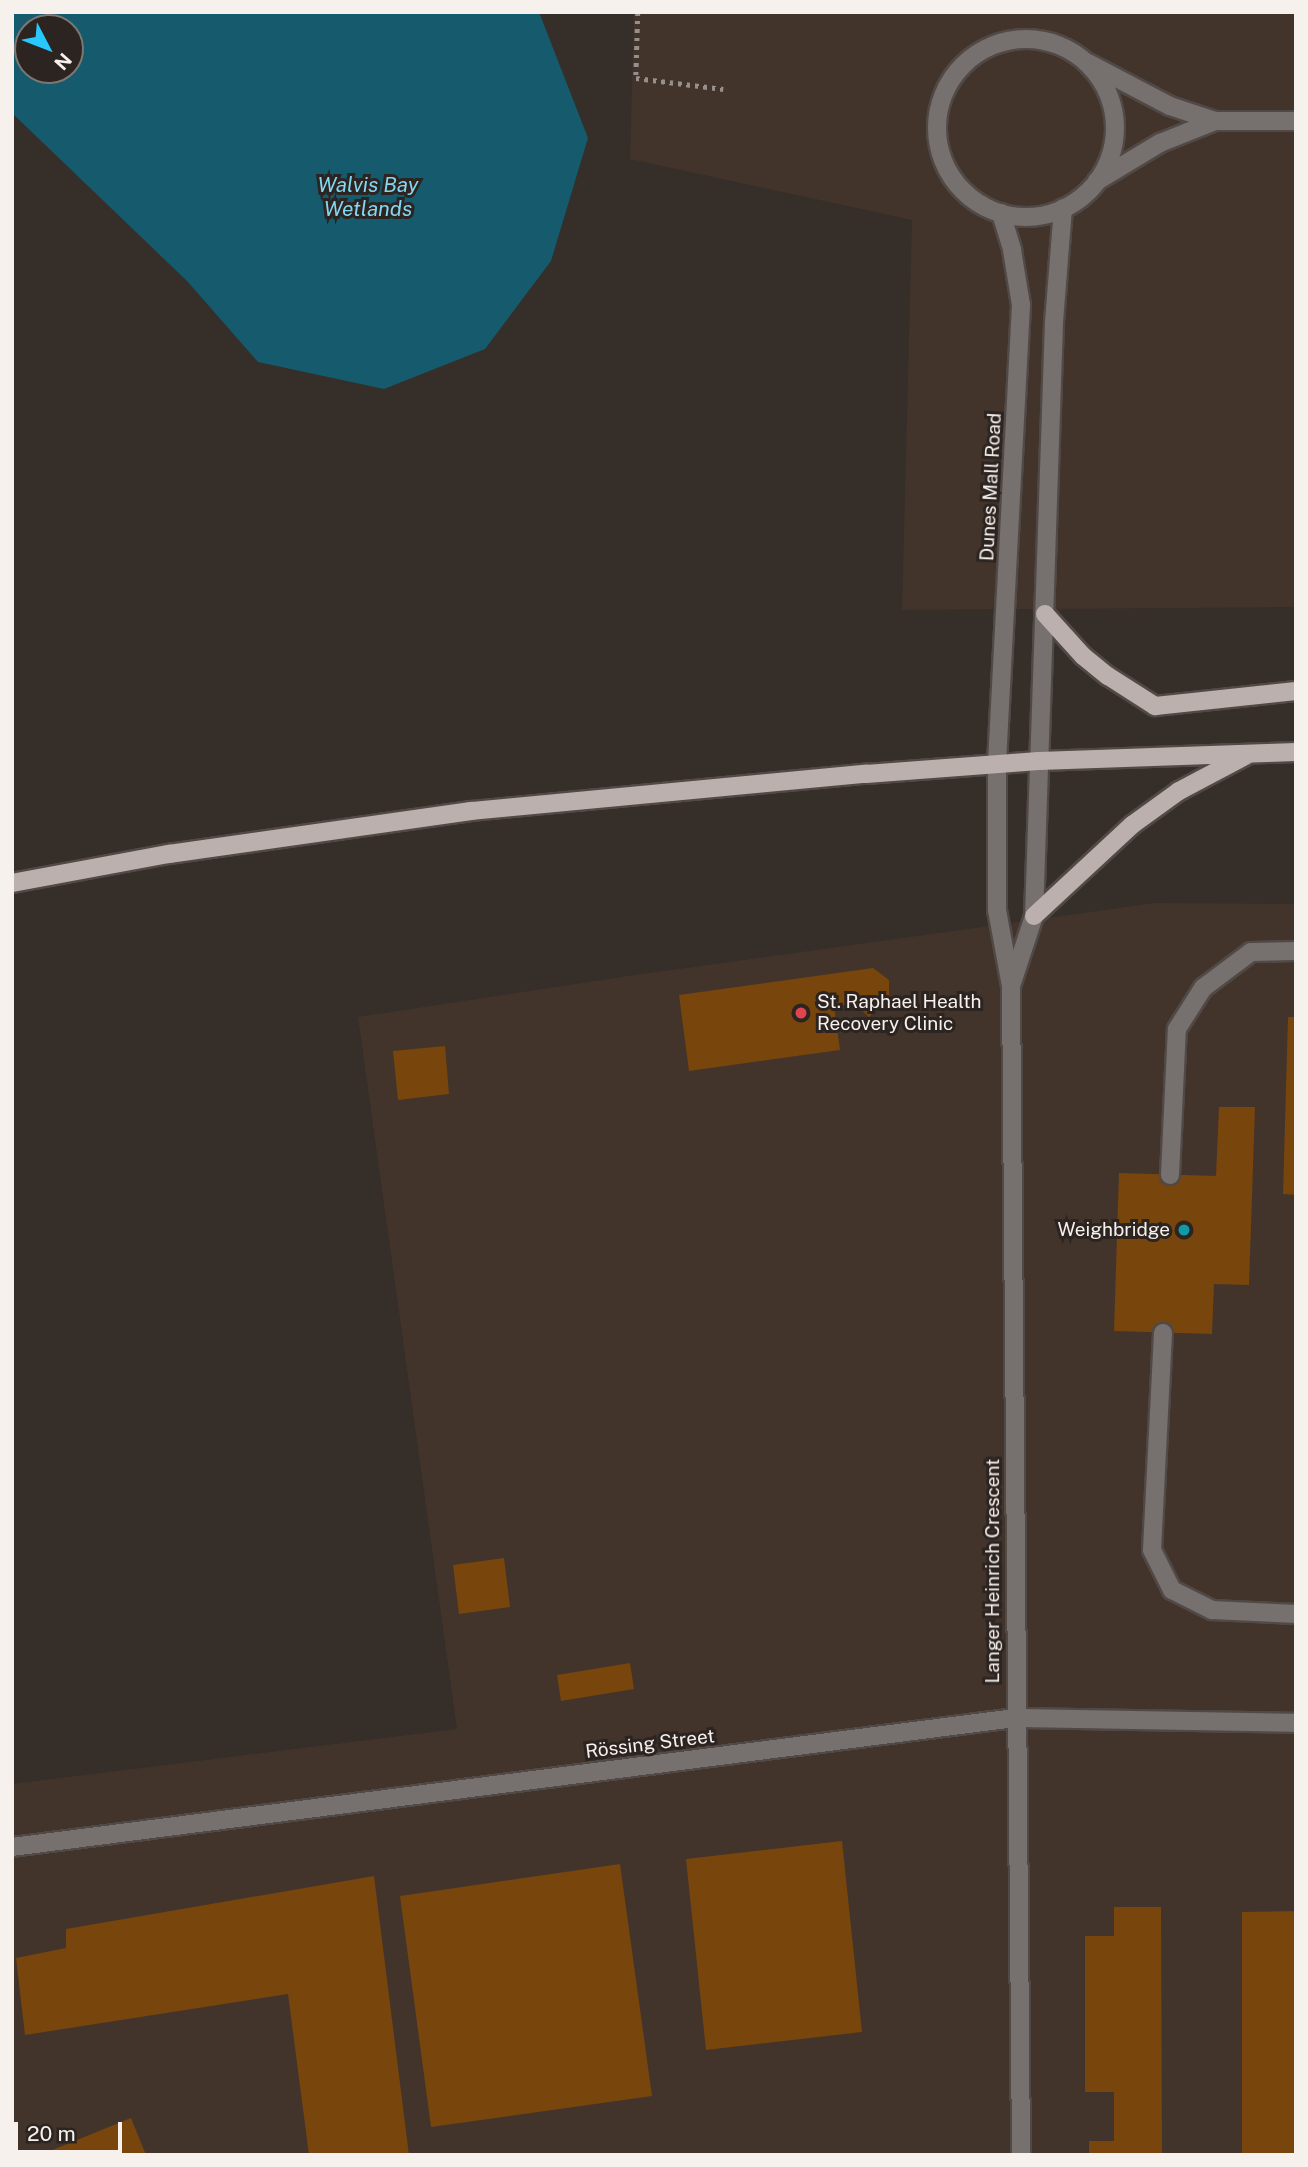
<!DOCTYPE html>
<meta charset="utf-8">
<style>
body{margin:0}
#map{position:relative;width:1308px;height:2167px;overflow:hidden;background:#362e29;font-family:"Public Sans",sans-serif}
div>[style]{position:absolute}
.built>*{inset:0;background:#42342b}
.water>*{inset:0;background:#155a6d}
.building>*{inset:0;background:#78450c}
.path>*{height:4.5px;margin-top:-2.25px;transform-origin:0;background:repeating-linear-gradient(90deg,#968f8b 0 3.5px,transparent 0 8.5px)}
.roads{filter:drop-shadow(2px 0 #514945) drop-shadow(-2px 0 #514945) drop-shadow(0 2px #514945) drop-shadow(0 -2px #514945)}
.lane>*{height:18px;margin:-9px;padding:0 9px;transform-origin:9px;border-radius:9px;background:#76706f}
.street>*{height:18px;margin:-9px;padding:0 9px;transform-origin:9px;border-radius:9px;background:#76706f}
.street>.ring{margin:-9px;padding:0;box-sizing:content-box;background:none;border:18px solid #76706f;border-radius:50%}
.primary>*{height:18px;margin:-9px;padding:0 9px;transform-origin:9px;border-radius:9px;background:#bbb0ad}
.dots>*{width:19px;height:19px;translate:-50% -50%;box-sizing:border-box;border:4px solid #2c2420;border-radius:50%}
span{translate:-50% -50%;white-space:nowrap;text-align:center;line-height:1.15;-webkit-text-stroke:6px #2c2420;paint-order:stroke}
.street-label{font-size:19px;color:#f7f1ee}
.poi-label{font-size:19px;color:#f7f1ee}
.left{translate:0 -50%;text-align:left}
.right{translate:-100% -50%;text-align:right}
.water-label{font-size:21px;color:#84d7f3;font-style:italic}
.frame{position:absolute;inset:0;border:14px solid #f7f1ee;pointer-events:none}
.north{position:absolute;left:14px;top:14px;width:70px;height:70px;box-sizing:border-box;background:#2c2420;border:2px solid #7d7672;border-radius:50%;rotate:132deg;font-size:19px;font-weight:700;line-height:28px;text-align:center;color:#f7f1ee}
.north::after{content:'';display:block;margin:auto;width:24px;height:32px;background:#27c8ff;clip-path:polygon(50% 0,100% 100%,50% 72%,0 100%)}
.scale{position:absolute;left:14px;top:2122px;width:108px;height:32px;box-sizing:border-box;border:4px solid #f7f1ee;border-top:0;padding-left:9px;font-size:21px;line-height:24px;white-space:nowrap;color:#f7f1ee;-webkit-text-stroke:5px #2c2420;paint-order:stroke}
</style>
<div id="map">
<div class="built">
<i style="clip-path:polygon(634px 12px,1296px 12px,1296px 607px,902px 610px,912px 220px,630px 159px)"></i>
<i style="clip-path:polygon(1155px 903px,1296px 904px,1296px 2155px,12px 2155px,12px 1784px,457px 1729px,358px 1017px,628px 976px)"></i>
</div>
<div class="water">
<i style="clip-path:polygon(evenodd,12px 12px,539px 12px,588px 138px,551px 261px,485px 349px,384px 389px,258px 362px,187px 281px,12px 113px,12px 12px,28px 28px,70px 28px,70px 70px,28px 70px,28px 28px)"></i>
</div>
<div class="building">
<i style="clip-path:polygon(873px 968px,889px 980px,889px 995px,869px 1017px,855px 1004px,834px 1006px,840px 1050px,689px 1071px,679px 995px)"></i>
<i style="clip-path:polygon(1288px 1017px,1296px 1017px,1296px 1195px,1283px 1194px)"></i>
<i style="clip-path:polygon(445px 1046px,449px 1094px,398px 1100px,393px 1051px)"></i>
<i style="clip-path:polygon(1219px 1107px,1255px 1107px,1249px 1285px,1214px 1284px,1212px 1334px,1114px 1331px,1119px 1173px,1216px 1176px)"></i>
<i style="clip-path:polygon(504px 1558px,510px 1607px,459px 1614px,453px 1565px)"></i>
<i style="clip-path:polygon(630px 1663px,634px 1689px,561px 1701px,557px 1675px)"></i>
<i style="clip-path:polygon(842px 1841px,862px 2032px,706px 2050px,686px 1859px)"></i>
<i style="clip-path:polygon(620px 1864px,652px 2096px,431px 2127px,400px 1896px)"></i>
<i style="clip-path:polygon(374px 1876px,409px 2155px,309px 2155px,288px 1994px,25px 2035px,16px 1958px,66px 1948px,66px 1929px)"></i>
<i style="clip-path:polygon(1114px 1907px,1161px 1907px,1162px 2155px,1089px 2155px,1089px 2141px,1114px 2141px,1114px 2092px,1085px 2092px,1085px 1936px,1114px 1936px)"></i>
<i style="clip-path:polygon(1296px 1911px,1296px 2155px,1242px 2155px,1242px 1912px)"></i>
<i style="clip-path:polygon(131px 2118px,146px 2155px,40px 2155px)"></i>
</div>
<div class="path">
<i style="left:638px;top:12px;width:66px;rotate:91.7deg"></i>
<i style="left:636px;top:78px;width:88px;rotate:7.2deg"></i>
</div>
<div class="roads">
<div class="lane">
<i style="left:1088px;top:63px;width:93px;rotate:27.7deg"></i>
<i style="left:1170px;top:106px;width:47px;rotate:18.4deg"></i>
<i style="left:1215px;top:121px;width:81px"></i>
<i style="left:1097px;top:181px;width:74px;rotate:-31.1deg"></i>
<i style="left:1160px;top:143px;width:59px;rotate:-21.8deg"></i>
<i style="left:1170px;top:1175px;width:146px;rotate:-87.3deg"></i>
<i style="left:1177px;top:1029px;width:49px;rotate:-57.6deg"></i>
<i style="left:1203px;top:988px;width:60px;rotate:-36.9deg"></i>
<i style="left:1251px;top:952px;width:45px;rotate:-1.3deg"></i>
<i style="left:1163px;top:1333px;width:217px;rotate:92.9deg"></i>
<i style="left:1152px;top:1550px;width:45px;rotate:63.4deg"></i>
<i style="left:1172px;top:1590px;width:45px;rotate:26.6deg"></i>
<i style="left:1212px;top:1610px;width:84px;rotate:2.7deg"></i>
</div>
<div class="street">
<i class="ring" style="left:937px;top:39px;width:160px;height:160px"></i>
<i style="left:1001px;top:213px;width:39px;rotate:73deg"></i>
<i style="left:1012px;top:250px;width:56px;rotate:80.7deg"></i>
<i style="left:1021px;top:305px;width:460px;rotate:93deg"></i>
<i style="left:997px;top:764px;width:146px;rotate:90deg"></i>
<i style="left:997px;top:910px;width:77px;rotate:79.6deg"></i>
<i style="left:1011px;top:986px;width:1169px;rotate:89.51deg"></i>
<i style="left:1012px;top:983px;width:71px;rotate:-71.8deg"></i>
<i style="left:1034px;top:916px;width:594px;rotate:-88.07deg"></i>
<i style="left:1054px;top:322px;width:114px;rotate:-85.5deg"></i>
<i style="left:12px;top:1847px;width:1011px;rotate:-7.33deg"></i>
<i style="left:1015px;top:1718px;width:281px;rotate:1deg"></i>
</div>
<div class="primary">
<i style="left:1045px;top:614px;width:57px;rotate:47.9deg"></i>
<i style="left:1083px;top:656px;width:32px;rotate:39deg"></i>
<i style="left:1108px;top:676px;width:56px;rotate:32.6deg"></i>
<i style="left:1155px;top:706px;width:142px;rotate:-6.1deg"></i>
<i style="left:12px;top:883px;width:160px;rotate:-10.5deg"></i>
<i style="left:169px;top:854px;width:305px;rotate:-8.1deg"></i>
<i style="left:471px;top:811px;width:397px;rotate:-5.4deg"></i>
<i style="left:866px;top:774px;width:173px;rotate:-4.3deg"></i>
<i style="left:1039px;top:761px;width:257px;rotate:-2deg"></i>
<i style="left:1034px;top:916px;width:134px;rotate:-42.9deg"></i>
<i style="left:1132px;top:825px;width:58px;rotate:-35.9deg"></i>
<i style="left:1179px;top:791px;width:75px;rotate:-27.9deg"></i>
</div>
</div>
<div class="dots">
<i style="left:801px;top:1013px;background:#e0444e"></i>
<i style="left:1184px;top:1230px;background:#0f9aa8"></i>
</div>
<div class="street-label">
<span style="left:991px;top:487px;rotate:-87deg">Dunes Mall Road</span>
<span style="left:993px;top:1571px;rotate:-90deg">Langer Heinrich Crescent</span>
<span style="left:650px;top:1744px;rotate:-7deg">Rössing Street</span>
</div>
<div class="poi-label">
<span class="left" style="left:817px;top:1013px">St. Raphael Health<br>Recovery Clinic</span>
<span class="right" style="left:1170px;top:1230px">Weighbridge</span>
</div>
<div class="water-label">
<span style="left:368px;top:197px">Walvis Bay<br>Wetlands</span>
</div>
<div class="frame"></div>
<div class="north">N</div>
<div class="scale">20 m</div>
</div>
